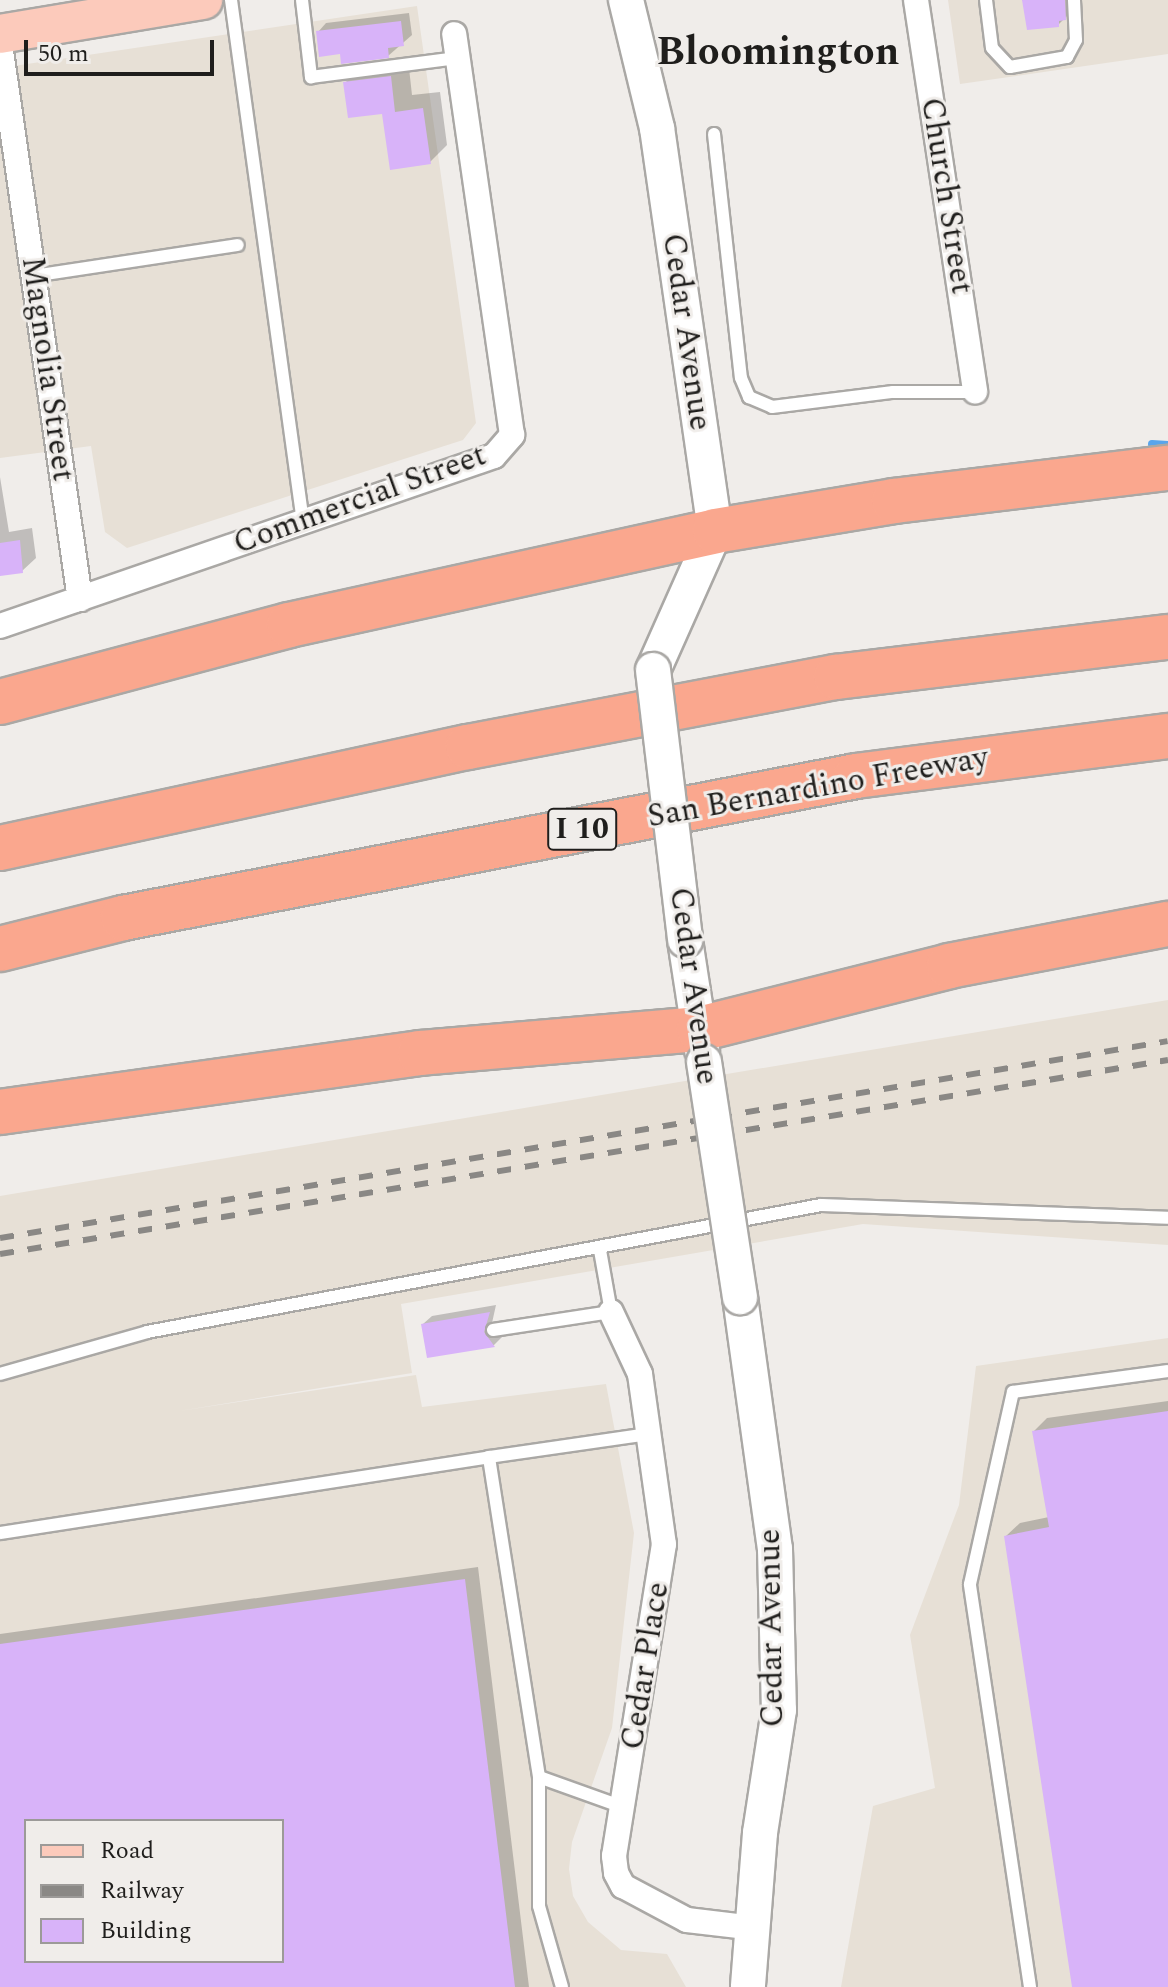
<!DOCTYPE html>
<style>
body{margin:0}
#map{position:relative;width:1168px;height:1987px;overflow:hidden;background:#f0edea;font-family:Spectral,serif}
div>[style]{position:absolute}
.built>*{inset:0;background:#e7e0d6}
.shadow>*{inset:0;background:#0003}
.stream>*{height:8px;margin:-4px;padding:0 4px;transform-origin:4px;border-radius:4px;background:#59a5ec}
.building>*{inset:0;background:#d8b3f9}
.roads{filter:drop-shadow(2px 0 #aaa8a5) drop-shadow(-2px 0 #aaa8a5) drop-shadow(0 2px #aaa8a5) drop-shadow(0 -2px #aaa8a5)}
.service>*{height:12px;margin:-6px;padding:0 6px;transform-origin:6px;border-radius:6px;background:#fff}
.minor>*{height:24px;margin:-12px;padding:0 12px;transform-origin:12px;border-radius:12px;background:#fff}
.secondary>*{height:34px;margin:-17px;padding:0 17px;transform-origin:17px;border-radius:17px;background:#fff}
.primary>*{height:38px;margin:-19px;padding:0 19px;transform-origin:19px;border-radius:19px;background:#fccabb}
.motorway>*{height:44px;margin:-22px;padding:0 22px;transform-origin:22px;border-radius:22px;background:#faa78e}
.rail>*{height:6px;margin-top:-3px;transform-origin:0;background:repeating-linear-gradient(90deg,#8a8885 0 14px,transparent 0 28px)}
.bridges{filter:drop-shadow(2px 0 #aaa8a5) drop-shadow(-2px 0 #aaa8a5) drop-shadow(0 2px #aaa8a5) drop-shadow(0 -2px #aaa8a5)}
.secondary-bridge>*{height:34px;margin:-17px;padding:0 17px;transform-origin:17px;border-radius:17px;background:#fff}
span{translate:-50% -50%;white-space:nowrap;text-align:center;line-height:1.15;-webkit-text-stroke:6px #f0edea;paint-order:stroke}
.shield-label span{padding:2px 6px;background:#f0edea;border:2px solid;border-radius:6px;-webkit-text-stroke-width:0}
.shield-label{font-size:30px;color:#1f1e1c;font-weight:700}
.street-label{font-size:32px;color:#1f1e1c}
.district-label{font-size:40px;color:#1f1e1c;font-weight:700}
.legend{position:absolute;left:24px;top:1819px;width:260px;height:144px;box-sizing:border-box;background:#f0edea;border:2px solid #9c9a98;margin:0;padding:10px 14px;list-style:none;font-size:24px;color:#1f1e1c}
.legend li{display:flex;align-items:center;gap:16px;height:40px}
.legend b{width:40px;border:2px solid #9c9a98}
.scale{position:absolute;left:24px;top:40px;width:190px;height:36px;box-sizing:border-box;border:4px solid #1f1e1c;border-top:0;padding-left:10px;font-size:24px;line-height:28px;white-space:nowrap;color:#1f1e1c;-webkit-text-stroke:6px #f0edea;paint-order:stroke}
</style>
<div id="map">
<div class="built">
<i style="clip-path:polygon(948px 0,1168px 0,1168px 54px,960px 84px)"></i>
<i style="clip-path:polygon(417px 6px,476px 423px,463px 440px,127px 548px,105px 532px,91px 446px,0 458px,0 68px)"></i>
<i style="clip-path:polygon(evenodd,1168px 1000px,1168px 1245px,863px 1224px,401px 1304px,412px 1373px,179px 1411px,416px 1375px,422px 1407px,606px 1384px,634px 1533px,612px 1728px,572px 1842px,569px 1869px,573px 1896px,588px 1922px,621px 1950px,667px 1954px,686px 1987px,0 1987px,0 1196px,1168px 1000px,26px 1821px,282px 1821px,282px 1961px,26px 1961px,26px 1821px)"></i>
<i style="clip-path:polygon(1168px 1338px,1168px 1987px,841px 1987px,873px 1806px,935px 1788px,910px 1635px,959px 1505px,976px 1366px)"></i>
</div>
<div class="shadow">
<i style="clip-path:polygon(1022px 0,1078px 0,1078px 5px,1058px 25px)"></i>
<i style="clip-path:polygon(409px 13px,412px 35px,388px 56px,341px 52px,318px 32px,326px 23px)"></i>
<i style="clip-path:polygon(408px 59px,412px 95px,440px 92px,447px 145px,430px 162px,384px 111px,345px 83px,363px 65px)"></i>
<i style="clip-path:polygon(0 477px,9px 532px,32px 528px,36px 558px,22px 571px,0 574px)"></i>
<i style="clip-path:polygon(496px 1305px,492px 1323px,502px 1337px,494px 1345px,428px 1356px,423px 1324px,432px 1316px)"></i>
<i style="clip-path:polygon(1168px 1401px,1168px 1987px,1074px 1987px,1006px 1536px,1020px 1523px,1049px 1517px,1034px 1431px,1047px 1418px)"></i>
<i style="clip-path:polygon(evenodd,478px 1567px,529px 1987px,0 1987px,0 1634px,478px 1567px,26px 1821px,282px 1821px,282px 1961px,26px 1961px,26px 1821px)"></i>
</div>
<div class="stream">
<i style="left:1152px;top:444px;width:16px;rotate:4deg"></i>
</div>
<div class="building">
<i style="clip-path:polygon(1022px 0,1065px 0,1066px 20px,1059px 21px,1059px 27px,1027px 30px)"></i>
<i style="clip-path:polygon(401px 21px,404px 46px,388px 48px,389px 58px,341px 64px,340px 54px,319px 57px,316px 31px)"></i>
<i style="clip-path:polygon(391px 76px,395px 112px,423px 108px,431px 164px,390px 170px,382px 114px,348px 118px,343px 82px)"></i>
<i style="clip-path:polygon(20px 540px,23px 573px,0 576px,0 543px)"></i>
<i style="clip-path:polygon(490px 1312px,484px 1332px,495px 1347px,427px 1358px,421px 1324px)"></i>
<i style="clip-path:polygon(1168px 1411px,1168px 1987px,1072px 1987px,1004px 1536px,1049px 1527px,1032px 1431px)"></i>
<i style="clip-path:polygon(evenodd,465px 1579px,515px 1987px,0 1987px,0 1644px,465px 1579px,26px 1821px,282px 1821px,282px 1961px,26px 1961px,26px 1821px)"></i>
</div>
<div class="roads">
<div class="service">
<i style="left:231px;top:0;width:527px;rotate:82.15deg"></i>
<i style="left:302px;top:0;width:78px;rotate:83.3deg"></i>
<i style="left:311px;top:77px;width:147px;rotate:-7.4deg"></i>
<i style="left:986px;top:0;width:48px;rotate:82.9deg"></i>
<i style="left:992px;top:48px;width:26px;rotate:47deg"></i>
<i style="left:1010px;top:67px;width:58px;rotate:-10deg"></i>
<i style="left:1067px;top:57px;width:19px;rotate:-62deg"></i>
<i style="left:1076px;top:40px;width:40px;rotate:-92.9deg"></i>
<i style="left:714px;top:134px;width:245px;rotate:83.7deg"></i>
<i style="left:741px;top:378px;width:21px;rotate:67deg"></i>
<i style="left:749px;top:397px;width:25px;rotate:23deg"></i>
<i style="left:772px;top:407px;width:122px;rotate:-7.1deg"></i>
<i style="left:893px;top:392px;width:82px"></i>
<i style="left:33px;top:276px;width:207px;rotate:-8.6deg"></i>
<i style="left:493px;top:1330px;width:119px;rotate:-8.7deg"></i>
<i style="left:611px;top:1312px;width:63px;rotate:-100.1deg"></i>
<i style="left:0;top:1374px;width:153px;rotate:-15.9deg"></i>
<i style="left:147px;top:1332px;width:686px;rotate:-10.67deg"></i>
<i style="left:821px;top:1205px;width:347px;rotate:2.1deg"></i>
<i style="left:0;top:1533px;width:495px;rotate:-8.8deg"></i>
<i style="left:539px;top:1777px;width:324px;rotate:-98.9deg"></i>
<i style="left:489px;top:1457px;width:162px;rotate:-8.2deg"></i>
<i style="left:562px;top:1987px;width:84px;rotate:-105.9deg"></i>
<i style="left:539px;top:1906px;width:129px;rotate:-90deg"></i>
<i style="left:539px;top:1777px;width:89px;rotate:19.7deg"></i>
<i style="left:1030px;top:1987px;width:407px;rotate:-98.5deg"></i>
<i style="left:970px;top:1584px;width:197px;rotate:-77.4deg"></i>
<i style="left:1013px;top:1392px;width:156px;rotate:-7.7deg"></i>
</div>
<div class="minor">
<i style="left:916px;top:0;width:396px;rotate:81.4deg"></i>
<i style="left:0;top:44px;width:561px;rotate:81.8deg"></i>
<i style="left:0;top:626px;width:522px;rotate:-18.99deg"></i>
<i style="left:494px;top:456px;width:28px;rotate:-49deg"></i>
<i style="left:512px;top:435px;width:405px;rotate:-98.2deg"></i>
<i style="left:611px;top:1312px;width:68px;rotate:64.9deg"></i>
<i style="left:640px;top:1374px;width:172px;rotate:82deg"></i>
<i style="left:664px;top:1544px;width:316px;rotate:99.1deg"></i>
<i style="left:614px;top:1856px;width:17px;rotate:83deg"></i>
<i style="left:616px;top:1873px;width:15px;rotate:62deg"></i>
<i style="left:623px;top:1886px;width:72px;rotate:28deg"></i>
<i style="left:687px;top:1920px;width:67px;rotate:6.8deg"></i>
</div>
<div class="secondary">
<i style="left:626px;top:0;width:132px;rotate:76.4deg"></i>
<i style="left:657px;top:128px;width:407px;rotate:81.8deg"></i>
<i style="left:715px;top:531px;width:152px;rotate:114deg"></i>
<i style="left:685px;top:940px;width:111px;rotate:81.2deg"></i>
<i style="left:740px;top:1297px;width:254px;rotate:82.1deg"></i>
<i style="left:775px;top:1549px;width:161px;rotate:88.6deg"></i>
<i style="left:779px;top:1710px;width:124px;rotate:98.8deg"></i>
<i style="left:760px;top:1833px;width:154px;rotate:94.5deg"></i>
</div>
<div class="primary">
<i style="left:0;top:34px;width:206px;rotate:-9.5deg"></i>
</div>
<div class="motorway">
<i style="left:0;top:702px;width:299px;rotate:-14.9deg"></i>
<i style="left:289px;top:625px;width:436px;rotate:-12.4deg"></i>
<i style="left:715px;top:531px;width:181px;rotate:-9.5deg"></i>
<i style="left:894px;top:501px;width:276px;rotate:-6.9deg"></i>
<i style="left:0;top:848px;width:479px;rotate:-12.2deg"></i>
<i style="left:468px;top:747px;width:375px;rotate:-10.8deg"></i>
<i style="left:836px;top:677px;width:334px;rotate:-6.9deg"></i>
<i style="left:0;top:949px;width:127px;rotate:-14.1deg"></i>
<i style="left:123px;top:918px;width:747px;rotate:-10.96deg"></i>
<i style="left:856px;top:776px;width:315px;rotate:-7.3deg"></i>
<i style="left:0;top:1112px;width:424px;rotate:-8deg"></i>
<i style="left:420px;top:1053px;width:280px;rotate:-4.9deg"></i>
<i style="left:699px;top:1029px;width:258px;rotate:-14.1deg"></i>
<i style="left:949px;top:966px;width:223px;rotate:-10.9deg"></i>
</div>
</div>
<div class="rail">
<i style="left:0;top:1238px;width:1184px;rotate:-9.57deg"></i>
<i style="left:0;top:1254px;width:1184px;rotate:-9.43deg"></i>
</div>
<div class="bridges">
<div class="secondary-bridge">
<i style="left:653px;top:670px;width:272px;rotate:83.2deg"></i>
<i style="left:704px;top:1062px;width:238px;rotate:81.3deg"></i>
</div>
</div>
<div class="shield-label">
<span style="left:582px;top:829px">I 10</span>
</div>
<div class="street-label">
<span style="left:946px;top:196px;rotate:81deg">Church Street</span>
<span style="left:686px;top:332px;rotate:82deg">Cedar Avenue</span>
<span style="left:47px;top:369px;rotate:82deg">Magnolia Street</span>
<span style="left:360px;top:500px;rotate:-20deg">Commercial Street</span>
<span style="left:818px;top:788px;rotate:-10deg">San Bernardino Freeway</span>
<span style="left:693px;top:986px;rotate:82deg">Cedar Avenue</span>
<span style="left:772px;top:1628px;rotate:-91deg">Cedar Avenue</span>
<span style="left:646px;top:1666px;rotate:-81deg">Cedar Place</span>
</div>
<div class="district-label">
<span style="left:778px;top:53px">Bloomington</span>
</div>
<ul class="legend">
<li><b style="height:10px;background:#fccabb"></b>Road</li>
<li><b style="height:10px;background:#8a8885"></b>Railway</li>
<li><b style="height:22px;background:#d8b3f9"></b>Building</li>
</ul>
<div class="scale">50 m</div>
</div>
